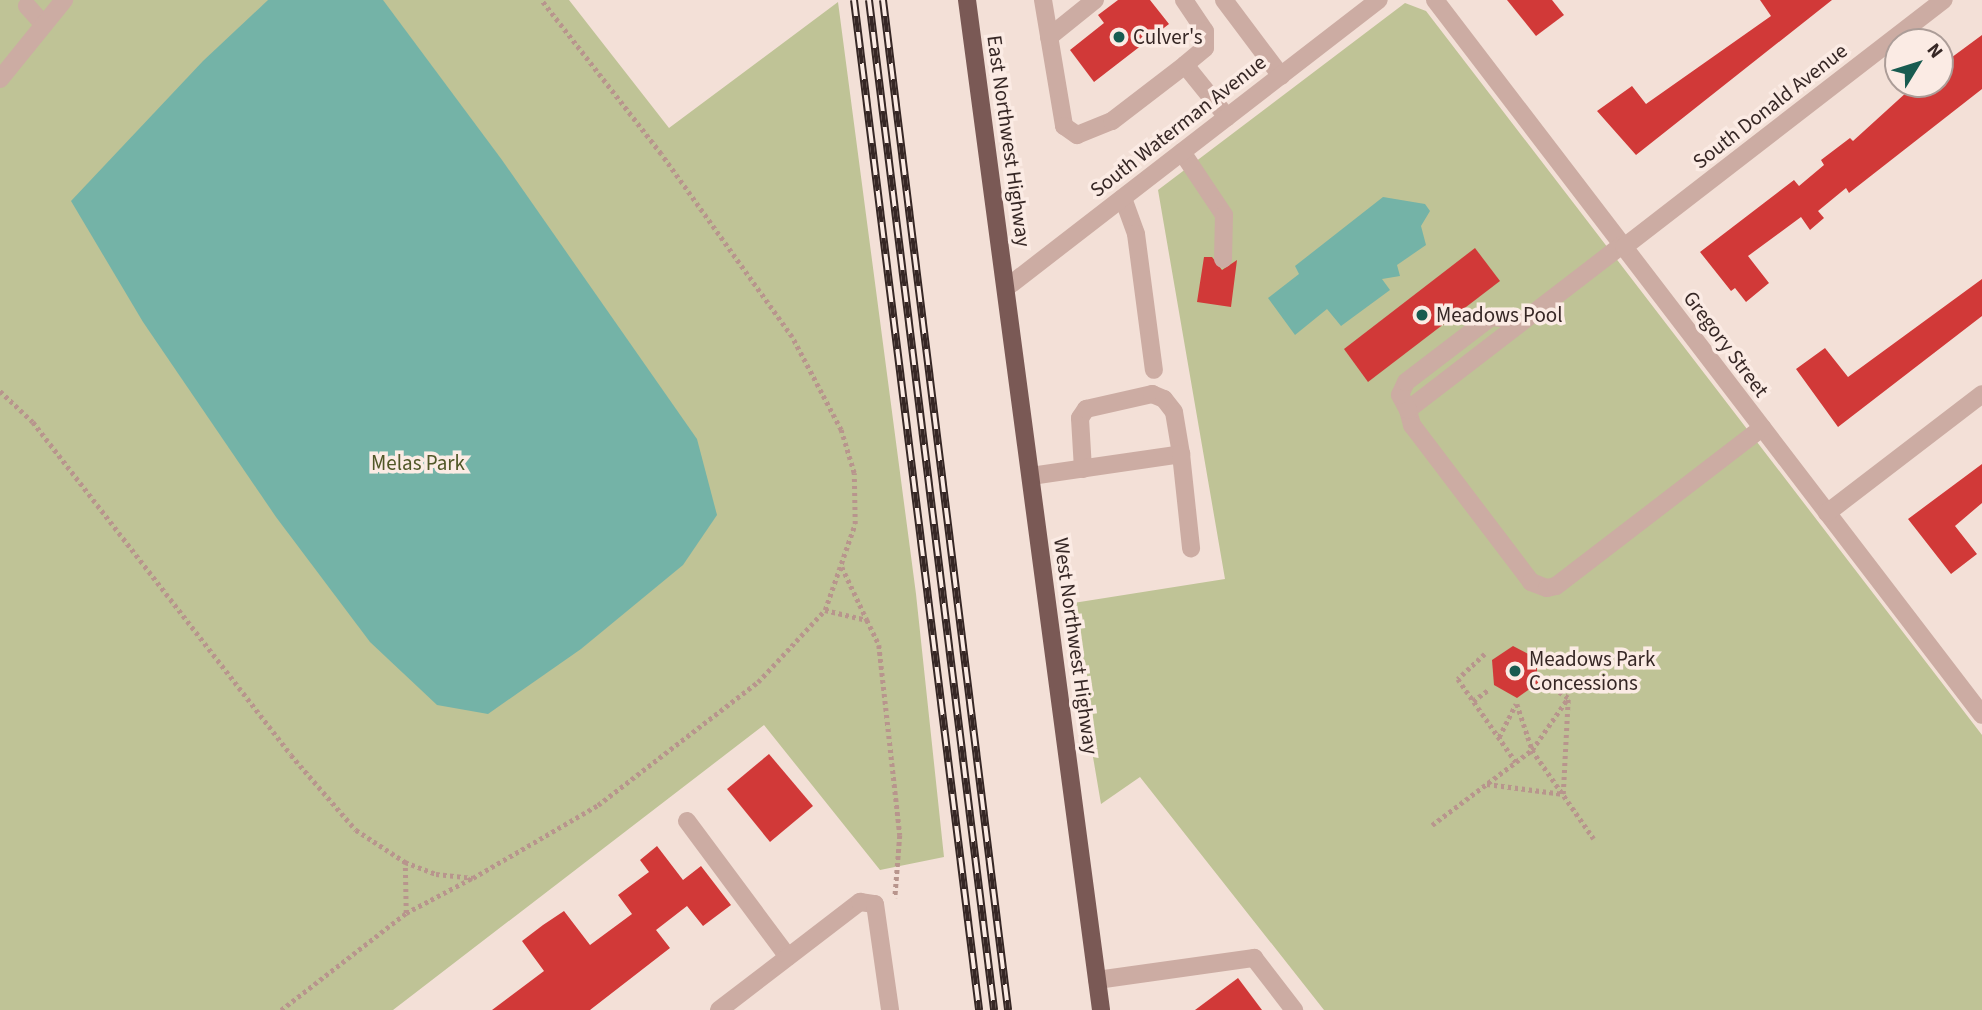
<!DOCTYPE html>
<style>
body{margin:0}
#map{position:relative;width:1982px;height:1010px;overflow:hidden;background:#f3e0d7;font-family:"Source Sans 3",sans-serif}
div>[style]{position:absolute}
.green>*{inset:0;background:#bfc396}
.water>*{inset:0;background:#74b3a7}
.building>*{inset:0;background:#d13938}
.path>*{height:4.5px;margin-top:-2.25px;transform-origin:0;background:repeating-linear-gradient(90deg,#b8958d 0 3.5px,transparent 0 7px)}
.minor>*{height:18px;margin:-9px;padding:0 9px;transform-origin:9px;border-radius:9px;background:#ccaca3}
.major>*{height:18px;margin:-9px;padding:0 9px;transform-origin:9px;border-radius:9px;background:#7a5955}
.rail>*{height:8px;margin-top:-4px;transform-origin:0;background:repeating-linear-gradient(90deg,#fbebe4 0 16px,#362725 0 32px);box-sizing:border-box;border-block:2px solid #362725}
.dots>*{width:19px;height:19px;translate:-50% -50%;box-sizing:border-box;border:4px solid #fbebe4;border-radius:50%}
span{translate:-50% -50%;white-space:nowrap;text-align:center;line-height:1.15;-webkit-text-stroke:7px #fbebe4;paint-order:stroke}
.poi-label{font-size:21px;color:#362725}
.left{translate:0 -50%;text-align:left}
.street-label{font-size:21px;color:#362725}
.park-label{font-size:21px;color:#505727}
.north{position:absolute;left:1884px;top:28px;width:70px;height:70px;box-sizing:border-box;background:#fbebe4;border:2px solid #ac9d98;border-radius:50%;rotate:52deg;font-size:19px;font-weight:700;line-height:28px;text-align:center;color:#362725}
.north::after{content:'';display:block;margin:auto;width:24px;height:32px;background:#185b50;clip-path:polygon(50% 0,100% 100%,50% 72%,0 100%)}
</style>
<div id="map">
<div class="green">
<i style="clip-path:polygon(0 0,569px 0,669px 128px,838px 2px,916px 594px,944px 857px,880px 870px,764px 725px,393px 1010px,0 1010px)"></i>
<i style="clip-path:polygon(1405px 3px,1426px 11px,1982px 735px,1982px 1010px,1324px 1010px,1140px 777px,1101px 804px,1067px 604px,1225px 579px,1158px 190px)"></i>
</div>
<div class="water">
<i style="clip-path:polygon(268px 0,383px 0,502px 160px,697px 439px,717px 515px,683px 565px,581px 649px,488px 714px,437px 705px,370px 642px,276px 517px,143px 322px,71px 201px,203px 61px)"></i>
<i style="clip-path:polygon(1383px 197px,1425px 204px,1430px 211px,1421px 226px,1426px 245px,1397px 265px,1400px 276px,1382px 279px,1390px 290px,1341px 326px,1327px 309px,1295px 335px,1268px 298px,1299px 274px,1295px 266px)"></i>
</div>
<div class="building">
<i style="clip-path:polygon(1118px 0,1150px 0,1169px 24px,1094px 82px,1070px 50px,1104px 23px,1098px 15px)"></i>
<i style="clip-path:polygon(1507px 0,1552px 0,1564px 15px,1536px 36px)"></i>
<i style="clip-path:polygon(1760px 0,1832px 0,1636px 155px,1597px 111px,1632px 86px,1646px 104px,1771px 16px)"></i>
<i style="clip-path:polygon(1982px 35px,1982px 89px,1849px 193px,1846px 188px,1818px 211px,1824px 218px,1810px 230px,1801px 217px,1748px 256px,1769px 283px,1746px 302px,1735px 288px,1731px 291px,1700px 252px,1794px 180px,1799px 186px,1824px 165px,1821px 160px,1850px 138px,1853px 141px,1908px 91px,1913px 97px,1930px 84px,1940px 84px,1940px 66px)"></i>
<i style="clip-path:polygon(1475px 248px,1500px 281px,1368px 382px,1344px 349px)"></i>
<i style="clip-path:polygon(1204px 257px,1212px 257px,1222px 270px,1237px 260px,1231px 307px,1197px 302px)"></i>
<i style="clip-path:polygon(1982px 279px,1982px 316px,1838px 427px,1796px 369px,1825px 348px,1848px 377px)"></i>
<i style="clip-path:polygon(1982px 464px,1982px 503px,1955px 526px,1977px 554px,1951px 574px,1908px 519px)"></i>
<i style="clip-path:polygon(1513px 646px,1536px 658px,1538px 683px,1517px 698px,1494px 685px,1492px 660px)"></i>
<i style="clip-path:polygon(769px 754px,813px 806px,770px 842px,727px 789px)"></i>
<i style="clip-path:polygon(657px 846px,683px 880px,701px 866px,731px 905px,703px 926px,687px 906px,656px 930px,670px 948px,590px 1010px,492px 1010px,544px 971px,522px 941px,543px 925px,564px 911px,590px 945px,632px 914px,618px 895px,649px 872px,640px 860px)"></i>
<i style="clip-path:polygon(1238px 978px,1262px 1010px,1195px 1010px)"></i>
</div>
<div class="path">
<i style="left:0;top:391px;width:45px;rotate:43.2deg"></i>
<i style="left:33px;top:422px;width:421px;rotate:52.2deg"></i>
<i style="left:291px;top:755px;width:99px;rotate:49.1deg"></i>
<i style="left:356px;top:830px;width:59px;rotate:33.1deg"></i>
<i style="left:405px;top:862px;width:33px;rotate:21deg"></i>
<i style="left:436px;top:874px;width:37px;rotate:6deg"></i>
<i style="left:473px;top:878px;width:145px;rotate:-30.3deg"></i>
<i style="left:598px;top:805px;width:202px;rotate:-37.6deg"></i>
<i style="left:758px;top:682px;width:98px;rotate:-47.1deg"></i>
<i style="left:825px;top:610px;width:91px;rotate:-70.8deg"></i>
<i style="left:855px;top:524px;width:51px;rotate:-91.1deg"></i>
<i style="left:854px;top:473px;width:45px;rotate:-106.8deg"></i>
<i style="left:841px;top:430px;width:105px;rotate:-117.8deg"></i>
<i style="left:792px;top:337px;width:225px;rotate:-125.6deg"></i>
<i style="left:661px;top:154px;width:195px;rotate:-127.9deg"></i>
<i style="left:842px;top:567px;width:59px;rotate:64.7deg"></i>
<i style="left:825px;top:610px;width:43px;rotate:13.4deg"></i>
<i style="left:867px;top:620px;width:28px;rotate:64deg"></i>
<i style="left:879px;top:645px;width:191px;rotate:83.7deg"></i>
<i style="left:900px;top:835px;width:63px;rotate:94.5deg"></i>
<i style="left:1485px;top:654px;width:37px;rotate:137deg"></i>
<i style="left:1458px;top:679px;width:101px;rotate:55.1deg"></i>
<i style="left:1473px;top:701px;width:19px;rotate:-36deg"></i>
<i style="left:1517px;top:704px;width:47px;rotate:71.6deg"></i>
<i style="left:1499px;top:737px;width:37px;rotate:-63deg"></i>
<i style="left:1532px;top:750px;width:63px;rotate:-55.3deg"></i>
<i style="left:1568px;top:698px;width:27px;rotate:-147deg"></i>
<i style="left:1487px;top:784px;width:77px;rotate:7.5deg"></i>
<i style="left:1563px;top:794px;width:96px;rotate:-87deg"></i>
<i style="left:1432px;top:825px;width:125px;rotate:-36.9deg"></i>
<i style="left:1532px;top:750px;width:108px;rotate:55.1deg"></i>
<i style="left:406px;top:913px;width:75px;rotate:-27.9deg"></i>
<i style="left:281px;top:1010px;width:158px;rotate:-37.8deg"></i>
<i style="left:406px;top:913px;width:51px;rotate:-91.1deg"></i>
</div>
<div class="minor">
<i style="left:1043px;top:0;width:128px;rotate:80.5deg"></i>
<i style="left:1064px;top:126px;width:16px;rotate:35deg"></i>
<i style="left:1077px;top:135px;width:38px;rotate:-22deg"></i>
<i style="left:1112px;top:121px;width:92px;rotate:-37.5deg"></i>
<i style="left:1185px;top:65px;width:67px;rotate:51.1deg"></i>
<i style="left:1184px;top:0;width:37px;rotate:56deg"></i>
<i style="left:1205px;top:31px;width:17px;rotate:90deg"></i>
<i style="left:1205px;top:48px;width:26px;rotate:140deg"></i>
<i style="left:1224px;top:0;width:95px;rotate:53.1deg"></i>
<i style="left:1435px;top:0;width:900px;rotate:52.58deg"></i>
<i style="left:27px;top:6px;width:25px;rotate:48deg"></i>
<i style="left:1049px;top:37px;width:59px;rotate:-38.8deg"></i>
<i style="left:0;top:79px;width:102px;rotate:-51deg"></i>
<i style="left:1182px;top:152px;width:76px;rotate:56.3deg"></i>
<i style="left:1224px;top:215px;width:44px;rotate:91.3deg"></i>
<i style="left:1123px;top:198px;width:38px;rotate:70deg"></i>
<i style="left:1136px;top:234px;width:137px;rotate:82.5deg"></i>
<i style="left:1622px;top:245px;width:270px;rotate:142.4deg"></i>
<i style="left:1408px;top:410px;width:16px;rotate:75deg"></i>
<i style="left:1412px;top:425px;width:197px;rotate:52.8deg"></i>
<i style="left:1531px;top:582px;width:17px;rotate:21deg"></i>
<i style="left:1547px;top:588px;width:9px;rotate:-13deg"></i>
<i style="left:1556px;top:586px;width:260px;rotate:-37.5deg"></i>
<i style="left:1624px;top:247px;width:404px;rotate:-37.7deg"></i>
<i style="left:1006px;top:288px;width:471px;rotate:-37.7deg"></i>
<i style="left:1408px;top:410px;width:17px;rotate:-118deg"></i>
<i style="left:1400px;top:395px;width:14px;rotate:-65deg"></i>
<i style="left:1406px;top:382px;width:107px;rotate:-37.4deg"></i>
<i style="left:1491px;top:317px;width:31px;rotate:6deg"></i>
<i style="left:1083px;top:469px;width:51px;rotate:-93.4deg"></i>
<i style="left:1080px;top:418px;width:11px;rotate:-56deg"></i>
<i style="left:1086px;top:409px;width:68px;rotate:-12.8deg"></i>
<i style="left:1152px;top:394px;width:13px;rotate:23deg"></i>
<i style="left:1164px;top:399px;width:16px;rotate:52deg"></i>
<i style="left:1174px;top:412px;width:43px;rotate:80.5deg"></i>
<i style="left:1031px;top:476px;width:152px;rotate:-8.3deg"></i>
<i style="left:1181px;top:454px;width:95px;rotate:83.9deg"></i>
<i style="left:1827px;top:513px;width:195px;rotate:-37.5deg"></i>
<i style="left:687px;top:821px;width:169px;rotate:53.4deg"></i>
<i style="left:1097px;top:980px;width:159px;rotate:-8deg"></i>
<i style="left:1254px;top:958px;width:66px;rotate:52.4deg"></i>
<i style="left:719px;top:1010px;width:178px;rotate:-37.5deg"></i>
<i style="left:860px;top:902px;width:15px;rotate:8deg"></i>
<i style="left:875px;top:904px;width:107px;rotate:81.9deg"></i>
</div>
<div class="major">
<i style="left:967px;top:0;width:1019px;rotate:82.44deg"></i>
</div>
<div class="rail">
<i style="left:854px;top:0;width:1018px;rotate:82.94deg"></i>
<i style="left:869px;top:0;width:1018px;rotate:82.94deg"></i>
<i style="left:883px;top:0;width:1018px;rotate:82.94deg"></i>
</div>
<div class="dots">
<i style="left:1119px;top:37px;background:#185b50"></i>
<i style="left:1422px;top:315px;background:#185b50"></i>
<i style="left:1515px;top:671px;background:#185b50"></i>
</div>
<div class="poi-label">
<span class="left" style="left:1133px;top:37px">Culver's</span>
<span class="left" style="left:1436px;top:315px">Meadows Pool</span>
<span class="left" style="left:1529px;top:671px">Meadows Park<br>Concessions</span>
</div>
<div class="street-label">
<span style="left:1770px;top:106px;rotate:-38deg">South Donald Avenue</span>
<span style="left:1178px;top:126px;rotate:-38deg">South Waterman Avenue</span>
<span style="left:1009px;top:141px;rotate:82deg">East Northwest Highway</span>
<span style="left:1726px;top:344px;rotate:53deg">Gregory Street</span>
<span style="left:1076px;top:646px;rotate:82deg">West Northwest Highway</span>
</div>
<div class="park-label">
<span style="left:418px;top:463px">Melas Park</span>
</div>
<div class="north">N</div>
</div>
